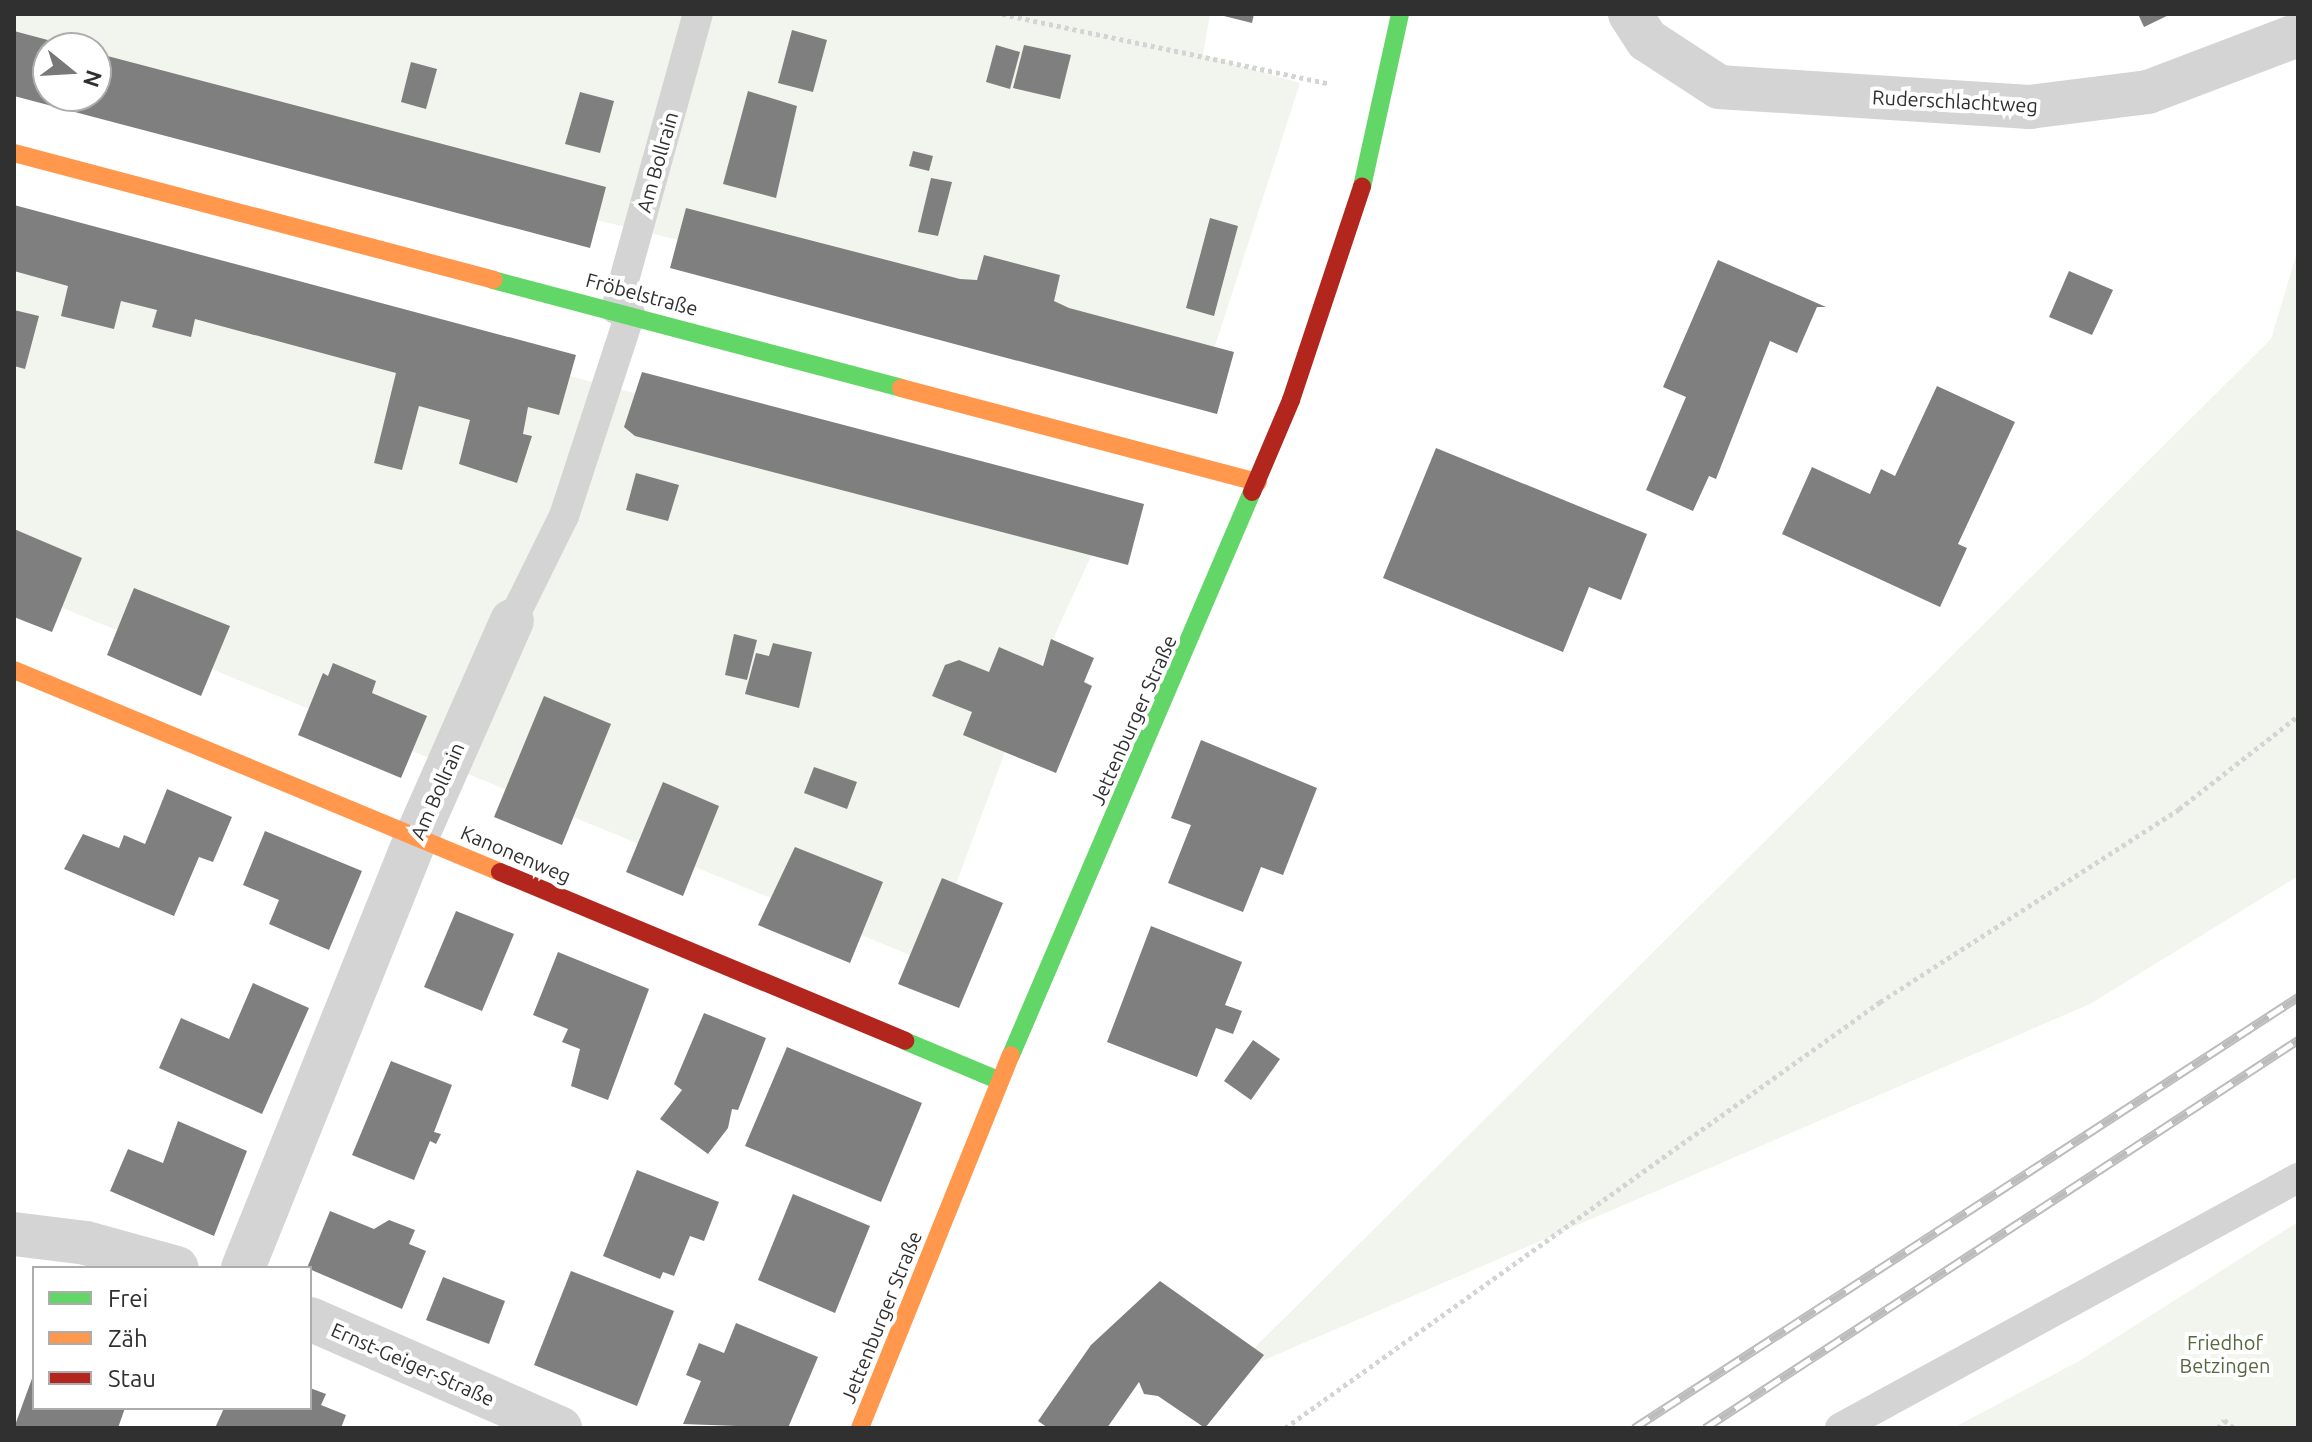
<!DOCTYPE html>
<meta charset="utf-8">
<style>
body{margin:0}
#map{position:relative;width:2312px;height:1442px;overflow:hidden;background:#fff;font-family:Ubuntu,sans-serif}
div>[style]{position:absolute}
.green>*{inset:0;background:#f2f5ed}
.building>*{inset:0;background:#7f7f7f}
.path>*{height:5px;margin-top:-2.5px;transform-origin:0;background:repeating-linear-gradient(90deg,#d4d4d4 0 4px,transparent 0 8px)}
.lane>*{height:30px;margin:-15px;padding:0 15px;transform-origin:15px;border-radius:15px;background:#d4d4d4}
.street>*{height:44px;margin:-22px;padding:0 22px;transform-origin:22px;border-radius:22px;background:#d4d4d4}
.fast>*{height:18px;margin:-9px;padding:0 9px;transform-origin:9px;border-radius:9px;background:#63d668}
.slow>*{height:18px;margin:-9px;padding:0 9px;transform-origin:9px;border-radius:9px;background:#ff974d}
.jam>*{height:18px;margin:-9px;padding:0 9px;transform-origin:9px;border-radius:9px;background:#b3261e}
.rail>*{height:9px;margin-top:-4.5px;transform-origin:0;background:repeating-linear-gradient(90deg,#fff 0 18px,#bcbcbc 0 36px);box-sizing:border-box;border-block:2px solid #bcbcbc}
span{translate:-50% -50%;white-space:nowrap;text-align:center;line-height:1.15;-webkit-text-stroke:8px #fff;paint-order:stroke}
.street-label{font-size:20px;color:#303030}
.park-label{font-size:20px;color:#556940}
.frame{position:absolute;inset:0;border:16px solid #303030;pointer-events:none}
.legend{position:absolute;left:32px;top:1266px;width:280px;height:144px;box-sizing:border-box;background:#fff;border:2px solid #acacac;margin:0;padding:10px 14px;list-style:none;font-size:24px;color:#303030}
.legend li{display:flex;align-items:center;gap:16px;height:40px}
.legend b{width:40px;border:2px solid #acacac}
.north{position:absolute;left:32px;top:32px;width:80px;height:80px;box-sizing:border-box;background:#fff;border:2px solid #acacac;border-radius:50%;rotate:108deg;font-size:22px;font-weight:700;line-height:32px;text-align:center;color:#303030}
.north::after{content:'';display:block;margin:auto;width:28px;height:36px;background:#787878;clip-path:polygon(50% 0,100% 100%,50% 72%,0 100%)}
</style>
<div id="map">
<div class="green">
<i style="clip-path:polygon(14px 14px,1210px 14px,1203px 55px,1300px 83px,1207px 371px,96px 96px,96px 48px,48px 48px,14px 79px)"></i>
<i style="clip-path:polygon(14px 228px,1108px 519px,1021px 709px,927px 962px,14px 588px)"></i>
<i style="clip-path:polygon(2298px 249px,2298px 876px,2090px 1004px,1225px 1377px,2271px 339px)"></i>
<i style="clip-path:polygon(2298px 1222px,2298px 1428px,1953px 1428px,2079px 1361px)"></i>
</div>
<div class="building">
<i style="clip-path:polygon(1216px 14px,1254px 14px,1252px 23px)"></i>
<i style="clip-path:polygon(2138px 14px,2171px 14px,2144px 27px)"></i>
<i style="clip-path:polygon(792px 30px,827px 40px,813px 92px,778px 83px)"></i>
<i style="clip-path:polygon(14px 31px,74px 47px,48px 48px,48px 96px,96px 96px,96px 53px,606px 187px,590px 248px,14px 96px)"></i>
<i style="clip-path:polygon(996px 45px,1020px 52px,1010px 89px,986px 82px)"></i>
<i style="clip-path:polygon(1024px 45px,1071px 55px,1060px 99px,1013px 88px)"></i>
<i style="clip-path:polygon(411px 62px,437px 69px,426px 109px,401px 102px)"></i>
<i style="clip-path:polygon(748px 91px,797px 106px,776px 198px,723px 184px)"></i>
<i style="clip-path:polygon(580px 92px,614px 101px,600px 153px,565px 144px)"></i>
<i style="clip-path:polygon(913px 151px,933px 156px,929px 171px,909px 166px)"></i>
<i style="clip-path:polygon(931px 178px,952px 182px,938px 236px,918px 232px)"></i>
<i style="clip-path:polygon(14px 205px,576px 355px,559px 415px,528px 407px,523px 434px,532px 436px,517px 483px,459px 464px,470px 420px,419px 406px,402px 470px,374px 463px,396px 373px,195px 319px,191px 337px,152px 327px,157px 310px,121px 301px,114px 329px,61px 316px,68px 286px,14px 271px)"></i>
<i style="clip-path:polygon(686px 208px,960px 279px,977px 280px,984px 255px,1060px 275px,1054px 301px,1069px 308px,1234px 352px,1217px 414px,670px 268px)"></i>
<i style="clip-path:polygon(1210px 218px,1238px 226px,1214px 316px,1186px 308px)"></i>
<i style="clip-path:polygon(1718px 260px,1826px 307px,1817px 307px,1797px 353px,1770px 341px,1716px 479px,1709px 476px,1693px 511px,1646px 490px,1686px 397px,1663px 387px)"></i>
<i style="clip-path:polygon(2069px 271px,2113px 290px,2092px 335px,2049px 317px)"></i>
<i style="clip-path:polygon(14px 310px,39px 316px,25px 369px,14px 366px)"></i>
<i style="clip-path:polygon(642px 372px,1144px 504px,1128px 565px,635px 436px,624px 427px)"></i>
<i style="clip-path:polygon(1937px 386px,2015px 422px,1958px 544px,1967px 548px,1940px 607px,1782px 534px,1812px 467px,1870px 494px,1881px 469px,1895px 476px)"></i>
<i style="clip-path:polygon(1436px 448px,1647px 534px,1621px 600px,1589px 587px,1563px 652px,1383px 578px)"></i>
<i style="clip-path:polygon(636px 473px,679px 485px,668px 521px,626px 510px)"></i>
<i style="clip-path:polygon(14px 529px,82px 558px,52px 632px,14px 617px)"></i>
<i style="clip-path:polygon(134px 588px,230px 626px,201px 696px,107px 655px)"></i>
<i style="clip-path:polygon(734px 634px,757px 640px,747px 680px,725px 675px)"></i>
<i style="clip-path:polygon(1051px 639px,1094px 658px,1084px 682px,1092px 686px,1056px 773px,963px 735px,972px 712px,932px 696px,945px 665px,959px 660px,989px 672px,999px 647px,1043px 666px)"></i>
<i style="clip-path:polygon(773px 643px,812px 652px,799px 708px,745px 694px,756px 653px,769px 656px)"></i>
<i style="clip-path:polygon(333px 663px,376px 681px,372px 693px,427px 716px,401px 778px,298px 735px,323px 673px,328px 676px)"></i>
<i style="clip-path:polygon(544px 696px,611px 724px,562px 845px,494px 817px)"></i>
<i style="clip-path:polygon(1201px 740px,1317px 788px,1283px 875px,1261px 867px,1243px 912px,1168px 883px,1191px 825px,1171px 818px)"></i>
<i style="clip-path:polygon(814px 767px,857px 782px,847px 809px,804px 793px)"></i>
<i style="clip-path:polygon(663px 782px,719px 806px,683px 896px,626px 872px)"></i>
<i style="clip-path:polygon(167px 789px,232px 817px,213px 862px,199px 857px,174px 916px,64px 869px,83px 834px,119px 848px,124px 835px,145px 844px)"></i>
<i style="clip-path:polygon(265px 831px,362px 871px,329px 950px,269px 924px,279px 900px,243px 885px)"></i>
<i style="clip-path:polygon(795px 847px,883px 882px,850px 963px,758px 925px)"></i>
<i style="clip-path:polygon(942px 878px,1003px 903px,959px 1008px,898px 984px)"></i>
<i style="clip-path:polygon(456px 911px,514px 934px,482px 1011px,424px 987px)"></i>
<i style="clip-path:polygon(1151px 926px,1242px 962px,1225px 1005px,1242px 1011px,1233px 1034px,1216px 1028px,1197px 1077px,1107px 1042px)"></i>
<i style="clip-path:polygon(558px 952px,649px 989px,608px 1100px,571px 1086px,580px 1049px,562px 1042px,568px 1029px,533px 1015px)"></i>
<i style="clip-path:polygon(253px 983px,309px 1008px,262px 1114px,159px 1068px,181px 1018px,229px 1039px)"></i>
<i style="clip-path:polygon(704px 1013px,766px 1038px,738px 1110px,732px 1109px,728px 1128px,708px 1154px,660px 1119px,682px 1090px,674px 1084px)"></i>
<i style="clip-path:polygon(1253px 1040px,1280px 1059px,1251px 1100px,1224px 1081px)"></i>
<i style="clip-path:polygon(787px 1047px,922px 1103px,881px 1202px,745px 1146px)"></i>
<i style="clip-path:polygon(391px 1061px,452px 1085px,434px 1132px,441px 1134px,436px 1144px,430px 1141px,414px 1180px,352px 1155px)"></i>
<i style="clip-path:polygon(178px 1121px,247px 1151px,214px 1236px,110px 1191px,128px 1149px,163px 1163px)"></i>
<i style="clip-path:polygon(637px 1170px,719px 1202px,704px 1241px,690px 1236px,674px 1276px,663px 1272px,660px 1279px,603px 1256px)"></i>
<i style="clip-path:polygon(793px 1194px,870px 1226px,835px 1313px,758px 1280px)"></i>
<i style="clip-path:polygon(330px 1211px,374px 1229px,389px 1220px,415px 1230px,409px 1244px,426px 1251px,402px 1309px,307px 1268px)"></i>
<i style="clip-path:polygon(571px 1271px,674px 1311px,637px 1406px,534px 1365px)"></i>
<i style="clip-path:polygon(443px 1277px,505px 1301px,489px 1344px,426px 1320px)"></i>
<i style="clip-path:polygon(1160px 1281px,1264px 1355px,1205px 1428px,1158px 1396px,1144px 1394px,1139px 1382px,1107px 1428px,1048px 1428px,1038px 1421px,1091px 1345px)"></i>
<i style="clip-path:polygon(736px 1323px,818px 1357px,788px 1428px,683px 1424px,701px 1381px,686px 1375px,699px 1343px,724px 1353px)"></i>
<i style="clip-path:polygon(34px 1373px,34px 1408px,125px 1408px,118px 1428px,14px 1428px)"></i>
<i style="clip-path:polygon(310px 1388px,326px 1394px,321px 1405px,346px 1415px,341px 1428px,215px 1428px,224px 1408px,310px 1408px)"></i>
</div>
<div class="path">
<i style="left:1002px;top:14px;width:335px;rotate:12deg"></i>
<i style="left:1285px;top:1428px;width:732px;rotate:-35.6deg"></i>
<i style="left:1880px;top:1002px;width:356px;rotate:-32.8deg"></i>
<i style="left:2179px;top:809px;width:151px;rotate:-38deg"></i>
<i style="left:2218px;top:1428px;width:10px;rotate:-53deg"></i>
<i style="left:2224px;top:1420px;width:13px;rotate:39deg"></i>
</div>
<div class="lane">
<i style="left:616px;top:309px;width:306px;rotate:-74.5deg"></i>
<i style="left:512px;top:621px;width:117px;rotate:-63.7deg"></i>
<i style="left:564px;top:516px;width:213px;rotate:-71.9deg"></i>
<i style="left:1840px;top:1428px;width:522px;rotate:-28.63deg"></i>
</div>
<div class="street">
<i style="left:1630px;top:14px;width:31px;rotate:57deg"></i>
<i style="left:1647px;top:40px;width:86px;rotate:33.1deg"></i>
<i style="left:1719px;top:87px;width:311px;rotate:3.7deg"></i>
<i style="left:2029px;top:107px;width:120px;rotate:-7.2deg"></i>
<i style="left:2148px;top:92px;width:160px;rotate:-20.8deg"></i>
<i style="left:14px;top:1234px;width:73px;rotate:7.1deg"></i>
<i style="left:86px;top:1243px;width:94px;rotate:15.4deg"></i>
<i style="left:243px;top:1268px;width:466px;rotate:-68.1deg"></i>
<i style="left:417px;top:836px;width:235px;rotate:-66.2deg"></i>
<i style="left:310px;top:1319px;width:273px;rotate:23.6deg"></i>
</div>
<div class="fast">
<i style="left:1362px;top:187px;width:177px;rotate:-77.6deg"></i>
<i style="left:493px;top:280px;width:422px;rotate:14.8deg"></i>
<i style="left:905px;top:1041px;width:103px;rotate:22.8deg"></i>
<i style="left:1011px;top:1055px;width:612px;rotate:-66.83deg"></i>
</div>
<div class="slow">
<i style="left:14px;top:153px;width:496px;rotate:14.8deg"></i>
<i style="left:901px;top:388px;width:369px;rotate:14.8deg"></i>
<i style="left:14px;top:670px;width:526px;rotate:22.57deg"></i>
<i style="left:860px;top:1428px;width:402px;rotate:-68deg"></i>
</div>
<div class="jam">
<i style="left:1252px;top:492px;width:100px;rotate:-67deg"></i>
<i style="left:1291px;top:400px;width:225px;rotate:-71.6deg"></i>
<i style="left:500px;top:872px;width:439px;rotate:22.6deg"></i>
</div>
<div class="rail">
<i style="left:1634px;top:1428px;width:792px;rotate:-32.99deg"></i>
<i style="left:1705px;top:1428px;width:709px;rotate:-33.2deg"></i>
</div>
<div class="street-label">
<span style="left:1955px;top:101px;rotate:3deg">Ruderschlachtweg</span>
<span style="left:657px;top:162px;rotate:-74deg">Am Bollrain</span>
<span style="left:642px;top:294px;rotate:15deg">Fröbelstraße</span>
<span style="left:1133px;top:720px;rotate:-66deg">Jettenburger Straße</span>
<span style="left:437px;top:791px;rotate:-66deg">Am Bollrain</span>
<span style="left:516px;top:854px;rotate:23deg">Kanonenweg</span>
<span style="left:881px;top:1317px;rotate:-68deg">Jettenburger Straße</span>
<span style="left:413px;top:1364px;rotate:24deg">Ernst-Geiger-Straße</span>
</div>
<div class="park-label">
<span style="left:2225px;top:1354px">Friedhof<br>Betzingen</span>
</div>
<div class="frame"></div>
<ul class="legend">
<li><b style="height:10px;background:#63d668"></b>Frei</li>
<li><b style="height:10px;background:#ff974d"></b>Zäh</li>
<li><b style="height:10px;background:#b3261e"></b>Stau</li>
</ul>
<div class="north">N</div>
</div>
